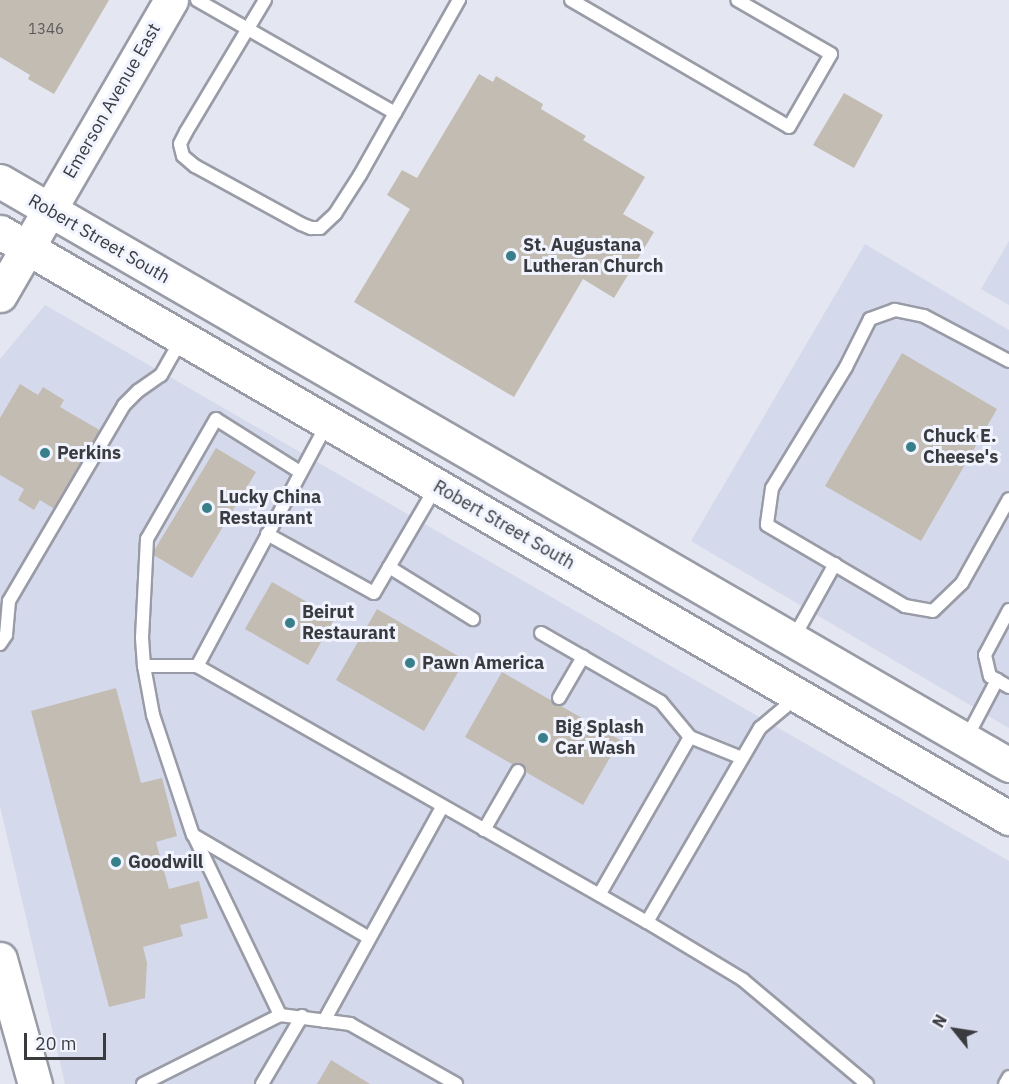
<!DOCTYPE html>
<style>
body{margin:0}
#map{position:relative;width:1009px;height:1084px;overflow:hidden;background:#e4e6f1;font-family:"IBM Plex Sans",sans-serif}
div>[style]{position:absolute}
.built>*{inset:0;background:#d5d9ec}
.building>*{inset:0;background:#c3bcb3}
.roads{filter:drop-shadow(2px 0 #999ca6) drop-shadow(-2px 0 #999ca6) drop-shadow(0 2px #999ca6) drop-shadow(0 -2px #999ca6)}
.lane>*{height:12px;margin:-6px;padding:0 6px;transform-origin:6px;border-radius:6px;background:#fff}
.secondary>*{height:33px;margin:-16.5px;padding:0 16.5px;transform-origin:16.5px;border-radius:16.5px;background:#fff}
.dots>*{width:16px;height:16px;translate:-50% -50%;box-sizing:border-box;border:3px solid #f1f4ff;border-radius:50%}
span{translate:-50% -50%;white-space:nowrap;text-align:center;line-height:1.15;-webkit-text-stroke:6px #f1f4ff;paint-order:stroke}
.number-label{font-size:15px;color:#5c5b5c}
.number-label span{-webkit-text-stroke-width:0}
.street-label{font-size:18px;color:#3a3b3f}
.poi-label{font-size:18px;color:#3a3b3f;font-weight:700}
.left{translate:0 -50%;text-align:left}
.north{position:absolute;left:925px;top:1000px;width:60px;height:60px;-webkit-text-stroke:4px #f1f4ff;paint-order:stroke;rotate:300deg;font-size:16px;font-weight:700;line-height:24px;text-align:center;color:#3a3b3f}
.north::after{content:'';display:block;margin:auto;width:21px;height:27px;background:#3a3b3f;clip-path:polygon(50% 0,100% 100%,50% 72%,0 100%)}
.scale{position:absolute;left:24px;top:1033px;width:82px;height:27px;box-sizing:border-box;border:3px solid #3a3b3f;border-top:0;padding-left:8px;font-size:18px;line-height:21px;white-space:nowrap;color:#3a3b3f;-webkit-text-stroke:4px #f1f4ff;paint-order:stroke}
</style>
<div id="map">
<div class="built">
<i style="clip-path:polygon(1009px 241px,1009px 305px,981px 289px)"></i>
<i style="clip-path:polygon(865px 244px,1009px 330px,1009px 728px,691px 541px)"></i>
<i style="clip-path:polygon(45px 305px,1009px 861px,1009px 1084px,65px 1084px,0 806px,0 359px)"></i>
</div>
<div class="building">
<i style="clip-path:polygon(0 0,109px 0,54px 94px,28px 79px,30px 75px,0 57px)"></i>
<i style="clip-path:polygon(479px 74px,493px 82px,496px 76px,543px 104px,541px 109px,586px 136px,583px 140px,645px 177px,623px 214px,654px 232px,614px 298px,583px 279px,514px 397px,354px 302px,410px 209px,387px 195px,402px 170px,417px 178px)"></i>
<i style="clip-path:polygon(844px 93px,883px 115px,854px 168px,813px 145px)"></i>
<i style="clip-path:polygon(902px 353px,997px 409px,921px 541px,825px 486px)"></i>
<i style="clip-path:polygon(20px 384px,38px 395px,43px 387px,64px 400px,60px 407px,103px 432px,56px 510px,40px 500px,34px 510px,18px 500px,24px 489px,0 475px,0 418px)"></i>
<i style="clip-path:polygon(216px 448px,256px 472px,192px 578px,152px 554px)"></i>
<i style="clip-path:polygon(272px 582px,335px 618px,308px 665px,245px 629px)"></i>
<i style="clip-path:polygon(377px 609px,465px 660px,424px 731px,336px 680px)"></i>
<i style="clip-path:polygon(502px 672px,620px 740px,583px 805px,465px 737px)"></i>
<i style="clip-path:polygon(116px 688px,141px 783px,162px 778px,177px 836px,156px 842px,169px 889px,199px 881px,208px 918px,180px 925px,183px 936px,143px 947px,147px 963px,145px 998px,109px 1007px,31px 711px)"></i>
<i style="clip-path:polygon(331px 1060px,370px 1084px,317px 1084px)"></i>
</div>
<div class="roads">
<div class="lane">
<i style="left:197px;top:0;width:228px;rotate:29.7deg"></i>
<i style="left:395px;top:113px;width:130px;rotate:-60.5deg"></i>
<i style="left:265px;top:0;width:154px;rotate:120.9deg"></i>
<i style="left:186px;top:132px;width:13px;rotate:117deg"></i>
<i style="left:180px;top:144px;width:12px;rotate:76deg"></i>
<i style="left:183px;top:156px;width:16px;rotate:40deg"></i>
<i style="left:195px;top:166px;width:121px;rotate:28.7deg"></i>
<i style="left:301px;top:224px;width:11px;rotate:22deg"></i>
<i style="left:311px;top:228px;width:9px"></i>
<i style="left:320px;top:228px;width:21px;rotate:-43deg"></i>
<i style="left:335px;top:214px;width:46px;rotate:-57.3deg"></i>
<i style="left:360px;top:175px;width:71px;rotate:-60.6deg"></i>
<i style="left:571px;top:0;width:252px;rotate:30.2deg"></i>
<i style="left:789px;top:127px;width:84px;rotate:-60.1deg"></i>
<i style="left:831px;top:54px;width:108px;rotate:-150.1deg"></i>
<i style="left:1009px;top:361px;width:96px;rotate:-152.1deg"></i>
<i style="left:924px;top:316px;width:30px;rotate:-168deg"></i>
<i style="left:895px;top:310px;width:27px;rotate:160deg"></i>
<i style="left:870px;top:319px;width:54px;rotate:116.6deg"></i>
<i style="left:846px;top:367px;width:142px;rotate:121.4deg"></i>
<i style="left:772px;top:488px;width:37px;rotate:98deg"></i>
<i style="left:767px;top:525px;width:160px;rotate:30.4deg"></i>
<i style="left:905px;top:606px;width:28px;rotate:10deg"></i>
<i style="left:933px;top:611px;width:40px;rotate:-44deg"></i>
<i style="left:962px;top:583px;width:96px;rotate:-60.8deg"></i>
<i style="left:327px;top:424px;width:275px;rotate:118.2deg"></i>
<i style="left:197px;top:666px;width:518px;rotate:29.64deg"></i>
<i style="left:647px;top:922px;width:225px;rotate:-59.8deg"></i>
<i style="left:760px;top:728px;width:48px;rotate:-40deg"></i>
<i style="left:300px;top:472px;width:99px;rotate:-147.8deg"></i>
<i style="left:216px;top:419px;width:138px;rotate:119.9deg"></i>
<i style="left:147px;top:539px;width:99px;rotate:92.9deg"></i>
<i style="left:142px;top:638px;width:28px;rotate:86deg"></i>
<i style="left:144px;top:666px;width:50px;rotate:79.6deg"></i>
<i style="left:153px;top:715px;width:126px;rotate:71.6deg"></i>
<i style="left:193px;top:835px;width:204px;rotate:30.3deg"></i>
<i style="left:267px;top:534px;width:122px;rotate:28.9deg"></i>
<i style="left:374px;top:593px;width:123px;rotate:-59.7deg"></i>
<i style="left:389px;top:567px;width:99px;rotate:31.8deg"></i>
<i style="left:1009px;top:610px;width:51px;rotate:118.1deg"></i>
<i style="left:985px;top:655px;width:22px;rotate:77deg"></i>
<i style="left:990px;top:676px;width:22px;rotate:30deg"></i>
<i style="left:541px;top:633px;width:138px;rotate:29.9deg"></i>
<i style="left:661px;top:702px;width:45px;rotate:50.4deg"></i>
<i style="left:690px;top:737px;width:182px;rotate:119.9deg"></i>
<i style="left:793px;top:639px;width:86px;rotate:-60.8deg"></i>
<i style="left:0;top:644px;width:11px;rotate:-56deg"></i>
<i style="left:6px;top:635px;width:34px;rotate:-85deg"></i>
<i style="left:9px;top:601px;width:227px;rotate:-59.6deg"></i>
<i style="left:124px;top:405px;width:20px;rotate:-45deg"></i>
<i style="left:138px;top:391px;width:28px;rotate:-35deg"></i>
<i style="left:161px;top:375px;width:43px;rotate:-60.4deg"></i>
<i style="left:144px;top:666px;width:53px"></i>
<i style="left:559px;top:698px;width:48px;rotate:-59.7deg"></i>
<i style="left:690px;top:737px;width:56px;rotate:22deg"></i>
<i style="left:966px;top:739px;width:67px;rotate:-62.3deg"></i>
<i style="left:484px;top:830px;width:68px;rotate:-60deg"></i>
<i style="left:194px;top:836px;width:199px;rotate:64.3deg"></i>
<i style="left:647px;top:922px;width:112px;rotate:31.1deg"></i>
<i style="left:743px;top:980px;width:162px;rotate:40deg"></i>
<i style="left:324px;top:1021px;width:244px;rotate:-61.1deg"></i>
<i style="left:143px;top:1084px;width:153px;rotate:-26.7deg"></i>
<i style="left:280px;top:1015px;width:71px;rotate:7.3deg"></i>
<i style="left:350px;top:1024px;width:122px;rotate:29.5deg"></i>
<i style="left:262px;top:1084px;width:79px;rotate:-59.5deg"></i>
<i style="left:1005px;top:1084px;width:8px;rotate:-60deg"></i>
</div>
<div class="secondary">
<i style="left:0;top:181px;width:1166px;rotate:30.06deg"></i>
<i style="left:0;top:232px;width:1167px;rotate:30.15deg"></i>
<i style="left:0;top:295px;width:341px;rotate:-59.9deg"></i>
<i style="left:0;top:959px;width:130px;rotate:74.4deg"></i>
</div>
</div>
<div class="dots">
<i style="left:511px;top:256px;background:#387f89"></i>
<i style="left:911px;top:447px;background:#387f89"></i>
<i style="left:45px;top:453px;background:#387f89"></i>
<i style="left:207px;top:508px;background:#387f89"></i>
<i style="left:290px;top:623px;background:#387f89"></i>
<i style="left:410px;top:663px;background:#387f89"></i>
<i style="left:543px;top:738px;background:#387f89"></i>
<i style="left:116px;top:862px;background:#387f89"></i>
</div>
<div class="number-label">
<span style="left:46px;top:29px">1346</span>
</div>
<div class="street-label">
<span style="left:112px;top:101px;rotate:-60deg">Emerson Avenue East</span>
<span style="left:99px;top:239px;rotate:30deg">Robert Street South</span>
<span style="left:504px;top:525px;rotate:30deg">Robert Street South</span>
</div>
<div class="poi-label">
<span class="left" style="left:523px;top:256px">St. Augustana<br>Lutheran Church</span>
<span class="left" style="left:923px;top:447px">Chuck E.<br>Cheese's</span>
<span class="left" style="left:57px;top:453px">Perkins</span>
<span class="left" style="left:219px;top:508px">Lucky China<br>Restaurant</span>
<span class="left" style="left:302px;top:623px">Beirut<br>Restaurant</span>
<span class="left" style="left:422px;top:663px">Pawn America</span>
<span class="left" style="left:555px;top:738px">Big Splash<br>Car Wash</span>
<span class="left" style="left:128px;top:862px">Goodwill</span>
</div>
<div class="north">N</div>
<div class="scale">20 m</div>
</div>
